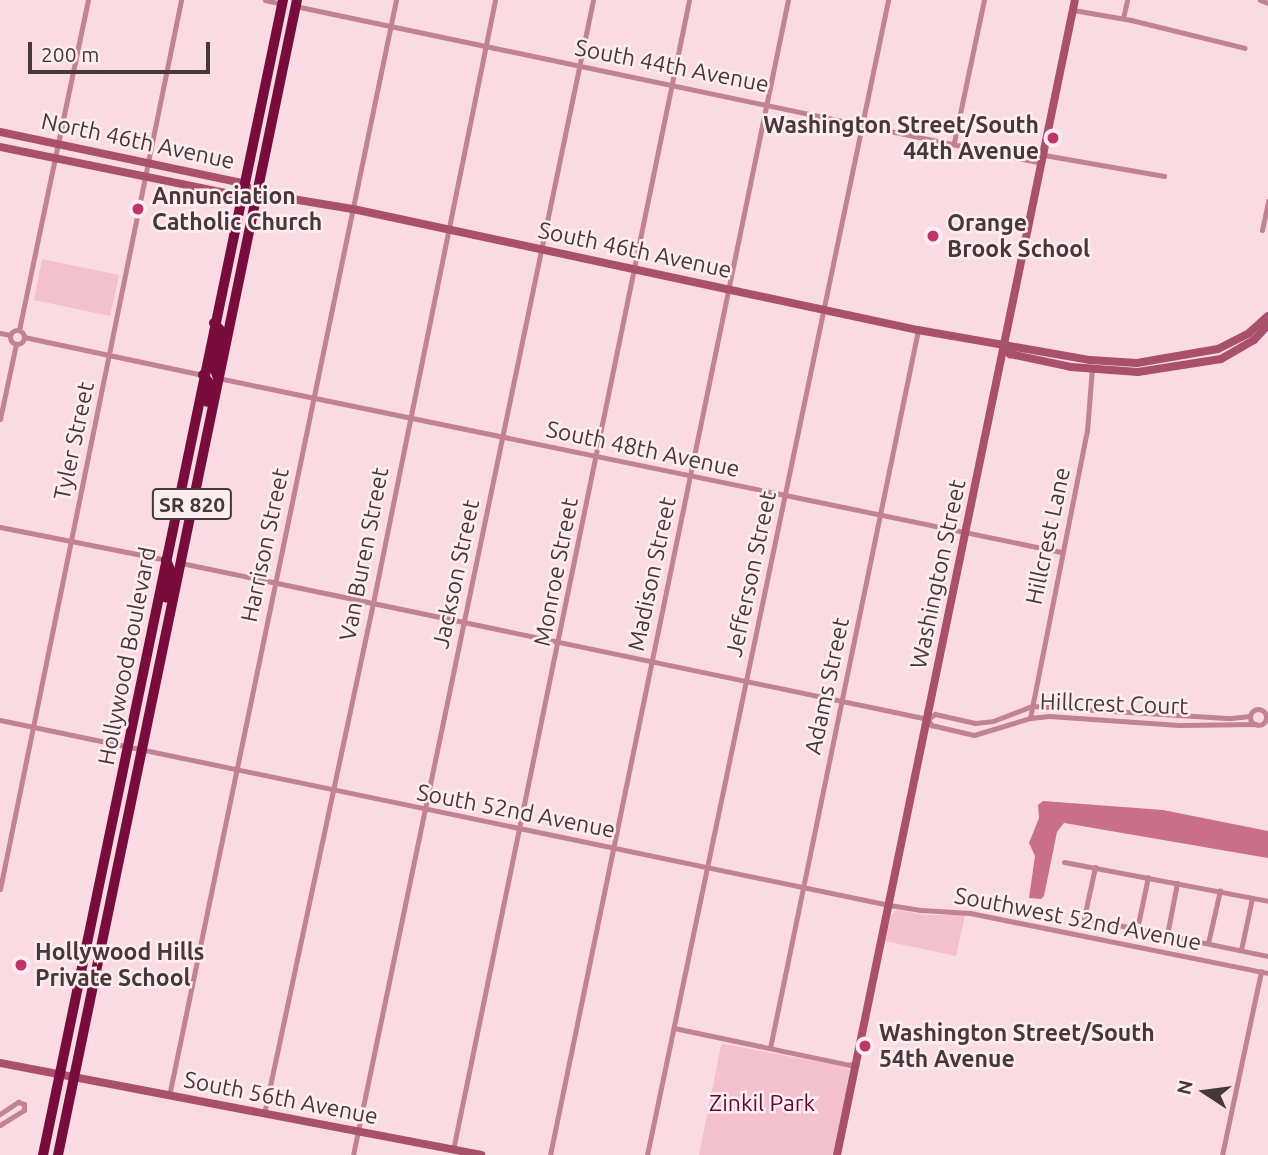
<!DOCTYPE html>
<style>
body{margin:0}
#map{position:relative;width:1268px;height:1155px;overflow:hidden;background:#fadbe3;font-family:Ubuntu,sans-serif}
div>[style]{position:absolute}
.green>*{inset:0;background:#f5c0cd}
.water>*{inset:0;background:#ca6f8b}
.street>*{height:5px;margin:-2.5px;padding:0 2.5px;transform-origin:2.5px;border-radius:2.5px;background:#c18293}
.street>.ring{margin:-2.5px;padding:0;box-sizing:content-box;background:none;border:5px solid #c18293;border-radius:50%}
.secondary>*{height:8px;margin:-4px;padding:0 4px;transform-origin:4px;border-radius:4px;background:#a9506d}
.highway>*{height:10px;margin:-5px;padding:0 5px;transform-origin:5px;border-radius:5px;background:#780c3c}
.dots>*{width:19px;height:19px;translate:-50% -50%;box-sizing:border-box;border:4px solid #fdedf1;border-radius:50%}
span{translate:-50% -50%;white-space:nowrap;text-align:center;line-height:1.15;-webkit-text-stroke:5px #fdedf1;paint-order:stroke}
.shield-label span{padding:2px 5px;background:#fdedf1;border:2px solid;border-radius:5px;-webkit-text-stroke-width:0}
.shield-label{font-size:21px;color:#45373a;font-weight:700}
.street-label{font-size:23px;color:#45373a}
.poi-label{font-size:23px;color:#45373a;font-weight:700}
.right{translate:-100% -50%;text-align:right}
.left{translate:0 -50%;text-align:left}
.park-label{font-size:23px;color:#5f0a2f}
.north{position:absolute;left:1170px;top:1057px;width:70px;height:70px;-webkit-text-stroke:5px #fdedf1;paint-order:stroke;rotate:283deg;font-size:19px;font-weight:700;line-height:28px;text-align:center;color:#45373a}
.north::after{content:'';display:block;margin:auto;width:24px;height:32px;background:#45373a;clip-path:polygon(50% 0,100% 100%,50% 72%,0 100%)}
.scale{position:absolute;left:28px;top:42px;width:182px;height:32px;box-sizing:border-box;border:4px solid #45373a;border-top:0;padding-left:9px;font-size:21px;line-height:24px;white-space:nowrap;color:#45373a;-webkit-text-stroke:5px #fdedf1;paint-order:stroke}
</style>
<div id="map">
<div class="green">
<i style="clip-path:polygon(42px 259px,119px 275px,110px 316px,34px 300px)"></i>
<i style="clip-path:polygon(896px 910px,927px 915px,965px 915px,956px 956px,885px 941px,891px 916px)"></i>
<i style="clip-path:polygon(724px 1044px,846px 1067px,851px 1072px,833px 1155px,699px 1155px,721px 1046px)"></i>
</div>
<div class="water">
<i style="clip-path:polygon(1043px 801px,1163px 810px,1268px 831px,1268px 858px,1064px 823px,1057px 832px,1044px 896px,1041px 899px,1029px 898px,1035px 856px,1029px 843px,1039px 818px,1038px 805px)"></i>
</div>
<div class="street">
<i style="left:265px;top:0;width:17px;rotate:13deg"></i>
<i style="left:1260px;top:0;width:9px;rotate:21deg"></i>
<i style="left:295px;top:6px;width:763px;rotate:11.87deg"></i>
<i style="left:1073px;top:10px;width:59px;rotate:9.8deg"></i>
<i style="left:1131px;top:20px;width:117px;rotate:13.8deg"></i>
<i style="left:1123px;top:18px;width:18px;rotate:-77deg"></i>
<i style="left:954px;top:142px;width:145px;rotate:-78.1deg"></i>
<i style="left:1044px;top:155px;width:122px;rotate:9.9deg"></i>
<i style="left:1262px;top:230px;width:30px;rotate:-78deg"></i>
<i class="ring" style="left:10px;top:330px;width:9px;height:9px"></i>
<i style="left:19px;top:330px;width:337px;rotate:-78.2deg"></i>
<i style="left:0;top:333px;width:10px;rotate:11deg"></i>
<i style="left:24px;top:337px;width:183px;rotate:12deg"></i>
<i style="left:218px;top:378px;width:861px;rotate:11.66deg"></i>
<i style="left:0;top:419px;width:77px;rotate:-78deg"></i>
<i style="left:0;top:527px;width:169px;rotate:11.2deg"></i>
<i style="left:181px;top:563px;width:763px;rotate:11.8deg"></i>
<i class="ring" style="left:1250px;top:709px;width:11px;height:11px"></i>
<i style="left:1030px;top:718px;width:293px;rotate:-78.8deg"></i>
<i style="left:1087px;top:431px;width:64px;rotate:-85.5deg"></i>
<i style="left:928px;top:719px;width:7px;rotate:63deg"></i>
<i style="left:931px;top:725px;width:44px;rotate:13.1deg"></i>
<i style="left:974px;top:735px;width:59px;rotate:-16.9deg"></i>
<i style="left:1030px;top:718px;width:19px;rotate:-6deg"></i>
<i style="left:1049px;top:716px;width:130px;rotate:4deg"></i>
<i style="left:1179px;top:725px;width:77px;rotate:-0.7deg"></i>
<i style="left:928px;top:719px;width:9px;rotate:-36deg"></i>
<i style="left:935px;top:714px;width:41px;rotate:12.7deg"></i>
<i style="left:975px;top:723px;width:18px;rotate:-6deg"></i>
<i style="left:993px;top:721px;width:42px;rotate:-21deg"></i>
<i style="left:1032px;top:706px;width:199px;rotate:3.5deg"></i>
<i style="left:1231px;top:718px;width:19px;rotate:-6deg"></i>
<i style="left:0;top:720px;width:908px;rotate:11.76deg"></i>
<i style="left:889px;top:905px;width:32px;rotate:9deg"></i>
<i style="left:921px;top:910px;width:49px;rotate:3.5deg"></i>
<i style="left:970px;top:913px;width:304px;rotate:11.4deg"></i>
<i style="left:1064px;top:862px;width:208px;rotate:10.8deg"></i>
<i style="left:1095px;top:867px;width:52px;rotate:102.2deg"></i>
<i style="left:1084px;top:918px;width:188px;rotate:11.7deg"></i>
<i style="left:0;top:889px;width:907px;rotate:-78.49deg"></i>
<i style="left:1137px;top:929px;width:53px;rotate:-78.1deg"></i>
<i style="left:1167px;top:935px;width:53px;rotate:-79.1deg"></i>
<i style="left:1208px;top:943px;width:54px;rotate:-77.2deg"></i>
<i style="left:1241px;top:950px;width:53px;rotate:-78.1deg"></i>
<i style="left:674px;top:1028px;width:179px;rotate:11.9deg"></i>
<i style="left:849px;top:1065px;width:6px;rotate:-18deg"></i>
<i style="left:770px;top:1048px;width:733px;rotate:-78.35deg"></i>
<i style="left:169px;top:1096px;width:1119px;rotate:-78.3deg"></i>
<i style="left:0;top:1114px;width:22px;rotate:-34deg"></i>
<i style="left:18px;top:1102px;width:6px;rotate:18deg"></i>
<i style="left:24px;top:1104px;width:6px;rotate:90deg"></i>
<i style="left:24px;top:1110px;width:28px;rotate:148deg"></i>
<i style="left:264px;top:1114px;width:522px;rotate:-77.96deg"></i>
<i style="left:373px;top:603px;width:615px;rotate:-78.56deg"></i>
<i style="left:453px;top:1150px;width:1174px;rotate:-78.4deg"></i>
<i style="left:353px;top:1155px;width:1180px;rotate:-78.26deg"></i>
<i style="left:550px;top:1155px;width:1179px;rotate:-78.36deg"></i>
<i style="left:647px;top:1155px;width:1180px;rotate:-78.21deg"></i>
<i style="left:1222px;top:1155px;width:188px;rotate:-78deg"></i>
</div>
<div class="secondary">
<i style="left:0;top:132px;width:248px;rotate:11.9deg"></i>
<i style="left:243px;top:183px;width:6px;rotate:39deg"></i>
<i style="left:0;top:147px;width:245px;rotate:11.5deg"></i>
<i style="left:240px;top:196px;width:16px;rotate:-11deg"></i>
<i style="left:256px;top:193px;width:98px;rotate:9.4deg"></i>
<i style="left:353px;top:209px;width:578px;rotate:12.09deg"></i>
<i style="left:918px;top:330px;width:175px;rotate:9.9deg"></i>
<i style="left:1090px;top:360px;width:47px;rotate:3.7deg"></i>
<i style="left:1137px;top:363px;width:82px;rotate:-9.8deg"></i>
<i style="left:1218px;top:349px;width:35px;rotate:-27deg"></i>
<i style="left:1249px;top:333px;width:25px;rotate:-42deg"></i>
<i style="left:1005px;top:347px;width:9px;rotate:54deg"></i>
<i style="left:1010px;top:354px;width:62px;rotate:12deg"></i>
<i style="left:1071px;top:367px;width:67px;rotate:4.3deg"></i>
<i style="left:1138px;top:372px;width:84px;rotate:-8.9deg"></i>
<i style="left:1221px;top:359px;width:38px;rotate:-30deg"></i>
<i style="left:1254px;top:340px;width:21px;rotate:-47deg"></i>
<i style="left:0;top:1063px;width:490px;rotate:10.8deg"></i>
<i style="left:837px;top:1155px;width:1179px;rotate:-78.36deg"></i>
</div>
<div class="highway">
<i style="left:214px;top:323px;width:9px;rotate:49deg"></i>
<i style="left:220px;top:330px;width:36px;rotate:101deg"></i>
<i style="left:213px;top:365px;width:14px;rotate:69deg"></i>
<i style="left:203px;top:375px;width:11px;rotate:52deg"></i>
<i style="left:210px;top:384px;width:18px;rotate:99deg"></i>
<i style="left:166px;top:560px;width:13px;rotate:67deg"></i>
<i style="left:171px;top:572px;width:26px;rotate:101deg"></i>
<i style="left:43px;top:1155px;width:1180px;rotate:-78.26deg"></i>
<i style="left:58px;top:1155px;width:1179px;rotate:-78.31deg"></i>
</div>
<div class="dots">
<i style="left:1053px;top:138px;background:#bf346a"></i>
<i style="left:138px;top:209px;background:#bf346a"></i>
<i style="left:933px;top:236px;background:#bf346a"></i>
<i style="left:21px;top:965px;background:#bf346a"></i>
<i style="left:865px;top:1046px;background:#bf346a"></i>
</div>
<div class="shield-label">
<span style="left:192px;top:504px">SR 820</span>
</div>
<div class="street-label">
<span style="left:672px;top:66px;rotate:11deg">South 44th Avenue</span>
<span style="left:138px;top:141px;rotate:12deg">North 46th Avenue</span>
<span style="left:635px;top:250px;rotate:12deg">South 46th Avenue</span>
<span style="left:74px;top:441px;rotate:-78deg">Tyler Street</span>
<span style="left:643px;top:449px;rotate:12deg">South 48th Avenue</span>
<span style="left:1048px;top:536px;rotate:-78deg">Hillcrest Lane</span>
<span style="left:265px;top:545px;rotate:-78deg">Harrison Street</span>
<span style="left:364px;top:554px;rotate:-79deg">Van Buren Street</span>
<span style="left:556px;top:572px;rotate:-79deg">Monroe Street</span>
<span style="left:456px;top:574px;rotate:-78deg">Jackson Street</span>
<span style="left:652px;top:574px;rotate:-78deg">Madison Street</span>
<span style="left:751px;top:574px;rotate:-78deg">Jefferson Street</span>
<span style="left:938px;top:574px;rotate:-78deg">Washington Street</span>
<span style="left:127px;top:656px;rotate:-79deg">Hollywood Boulevard</span>
<span style="left:827px;top:686px;rotate:-78deg">Adams Street</span>
<span style="left:1114px;top:704px;rotate:2deg">Hillcrest Court</span>
<span style="left:516px;top:811px;rotate:11deg">South 52nd Avenue</span>
<span style="left:1078px;top:919px;rotate:11deg">Southwest 52nd Avenue</span>
<span style="left:281px;top:1098px;rotate:11deg">South 56th Avenue</span>
</div>
<div class="poi-label">
<span class="right" style="left:1039px;top:138px">Washington Street/South<br>44th Avenue</span>
<span class="left" style="left:152px;top:209px">Annunciation<br>Catholic Church</span>
<span class="left" style="left:947px;top:236px">Orange<br>Brook School</span>
<span class="left" style="left:35px;top:965px">Hollywood Hills<br>Private School</span>
<span class="left" style="left:879px;top:1046px">Washington Street/South<br>54th Avenue</span>
</div>
<div class="park-label">
<span style="left:762px;top:1103px">Zinkil Park</span>
</div>
<div class="north">N</div>
<div class="scale">200 m</div>
</div>
